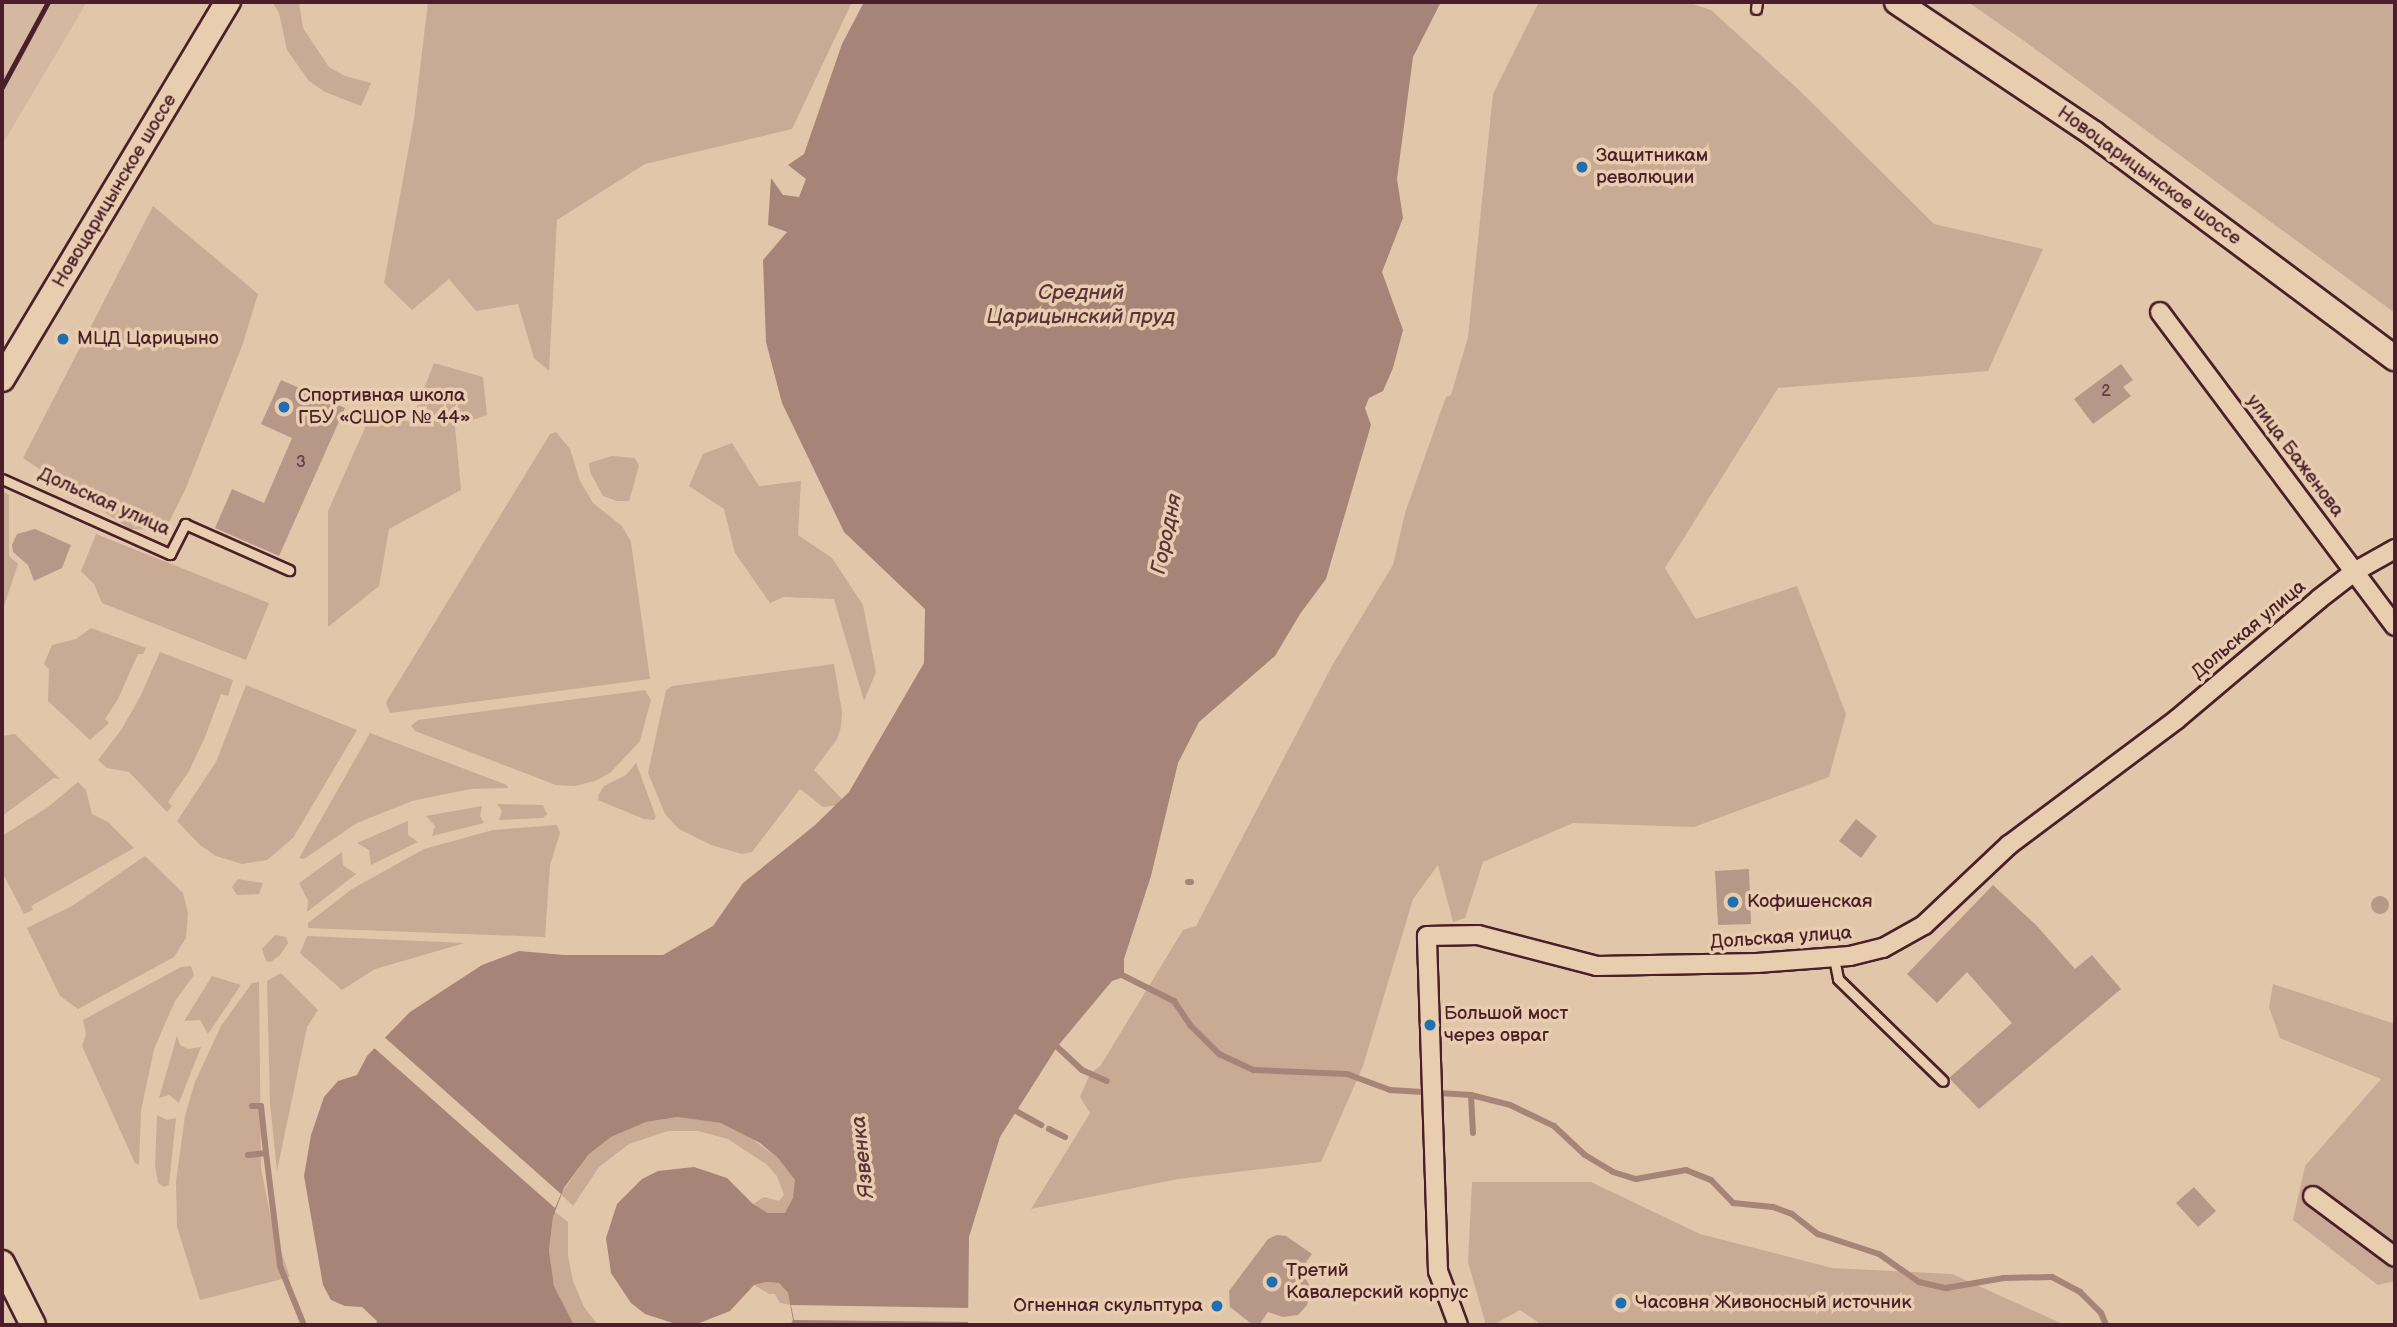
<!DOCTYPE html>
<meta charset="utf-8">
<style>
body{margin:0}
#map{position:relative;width:2397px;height:1327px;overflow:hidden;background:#e2c6aa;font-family:"Balsamiq Sans",sans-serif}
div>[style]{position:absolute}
.built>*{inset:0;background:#d5b8a0}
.green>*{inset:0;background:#c9aa94}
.water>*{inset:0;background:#a68477}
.pier>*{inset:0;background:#e2c6aa}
.stream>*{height:6px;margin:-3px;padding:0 3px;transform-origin:3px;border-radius:3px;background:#a68477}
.building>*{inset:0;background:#b79787}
.round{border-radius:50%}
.roads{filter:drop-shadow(2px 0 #4a1f2b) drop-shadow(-2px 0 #4a1f2b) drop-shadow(0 2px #4a1f2b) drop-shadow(0 -2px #4a1f2b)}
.lane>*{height:9px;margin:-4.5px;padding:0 4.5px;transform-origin:4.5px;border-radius:4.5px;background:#e8cdaf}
.street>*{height:18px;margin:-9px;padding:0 9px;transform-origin:9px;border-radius:9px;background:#e8cdaf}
.secondary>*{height:24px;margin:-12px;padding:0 12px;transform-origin:12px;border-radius:12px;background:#e8cdaf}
.rail>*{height:5px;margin:-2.5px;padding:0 2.5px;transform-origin:2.5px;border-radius:2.5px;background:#4a1f2b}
.dots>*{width:19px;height:19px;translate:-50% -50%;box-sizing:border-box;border:4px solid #e8cdaf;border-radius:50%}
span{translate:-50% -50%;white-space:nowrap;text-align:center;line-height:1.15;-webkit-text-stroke:7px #e8cdaf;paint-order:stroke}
.number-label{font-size:16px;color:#653d42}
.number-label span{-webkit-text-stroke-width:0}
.poi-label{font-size:19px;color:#4a1f2b}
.left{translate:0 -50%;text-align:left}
.right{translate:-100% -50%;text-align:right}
.street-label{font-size:19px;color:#4a1f2b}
.water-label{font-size:21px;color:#5c333a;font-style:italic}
.frame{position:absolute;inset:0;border:4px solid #4a1f2b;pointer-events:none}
</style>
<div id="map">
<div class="built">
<i style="clip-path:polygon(2px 2px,87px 2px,2px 145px)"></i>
</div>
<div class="green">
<i style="clip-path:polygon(272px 2px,299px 2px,303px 28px,329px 67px,345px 76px,371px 83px,361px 106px,325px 92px,309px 81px,287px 50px,279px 13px)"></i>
<i style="clip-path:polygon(428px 2px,852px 2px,792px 129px,645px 164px,557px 220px,549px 371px,534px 358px,518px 304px,476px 311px,449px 279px,412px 310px,384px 283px,414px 119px)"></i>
<i style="clip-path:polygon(1539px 2px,1687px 2px,1711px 10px,1799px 90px,1934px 224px,2043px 249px,1988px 371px,1778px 388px,1665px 568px,1696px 619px,1797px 586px,1846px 714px,1829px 777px,1694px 827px,1573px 823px,1483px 862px,1465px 918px,1453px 922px,1438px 865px,1413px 899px,1363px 1066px,1321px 1162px,1178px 1179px,1031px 1209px,1090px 1113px,1080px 1097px,1090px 1074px,1101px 1065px,1183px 930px,1196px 926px,1333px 664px,1393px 565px,1405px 513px,1442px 408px,1446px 397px,1451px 395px,1468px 337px,1493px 94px)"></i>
<i style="clip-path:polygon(1968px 2px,2395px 2px,2395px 313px,2027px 43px)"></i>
<i style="clip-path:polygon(153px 206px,258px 294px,242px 346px,186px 488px,165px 530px,130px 529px,23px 458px)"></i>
<i style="clip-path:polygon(434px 363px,483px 377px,487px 415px,455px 426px,461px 490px,389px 529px,379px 586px,328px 627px,328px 511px,372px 412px,411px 422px)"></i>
<i style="clip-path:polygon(556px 432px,570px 449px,580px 481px,593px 503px,622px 526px,631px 542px,650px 679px,390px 713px,386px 703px,388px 699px,550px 434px)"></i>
<i style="clip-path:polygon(732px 443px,759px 486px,801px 481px,798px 535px,832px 558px,863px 605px,876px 672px,864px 701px,834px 599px,784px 597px,770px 603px,735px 553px,724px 509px,689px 486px,703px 454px)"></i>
<i style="clip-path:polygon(612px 456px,635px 458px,639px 466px,629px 501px,617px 501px,603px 496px,590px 472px,589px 463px)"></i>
<i style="clip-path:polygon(2px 491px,9px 495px,9px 556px,18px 564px,2px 612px)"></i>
<i style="clip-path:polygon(96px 534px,269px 603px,246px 660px,102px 603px,94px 584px,81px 571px)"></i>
<i style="clip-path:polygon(91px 628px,146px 648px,143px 654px,138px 654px,118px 699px,105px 719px,109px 723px,90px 740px,48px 701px,49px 669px,44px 664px,52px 645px,76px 639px)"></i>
<i style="clip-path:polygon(160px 652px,233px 680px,228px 696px,221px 694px,205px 737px,189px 771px,168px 802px,172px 806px,167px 812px,129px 772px,107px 768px,98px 760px,121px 730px,140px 697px)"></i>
<i style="clip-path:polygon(834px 664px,842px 712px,841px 727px,837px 739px,814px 770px,847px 804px,823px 807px,800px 789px,752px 852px,742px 854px,711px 845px,679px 829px,665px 814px,648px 773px,666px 690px,672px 686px)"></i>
<i style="clip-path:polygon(246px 685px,357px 730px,293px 838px,267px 860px,242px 864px,216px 856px,200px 845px,177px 821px,216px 762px)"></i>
<i style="clip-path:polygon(645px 690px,651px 700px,640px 741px,610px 773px,595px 781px,575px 786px,556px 785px,415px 731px,411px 726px,418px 720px)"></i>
<i style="clip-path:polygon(370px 733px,507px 785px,508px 788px,470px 789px,412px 801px,357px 823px,304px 859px,299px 858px)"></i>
<i style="clip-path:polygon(15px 734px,60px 779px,54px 778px,2px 816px,2px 736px)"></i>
<i style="clip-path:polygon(636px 763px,656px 817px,654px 820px,644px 819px,598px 800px,599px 794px,604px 786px,626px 775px)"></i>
<i style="clip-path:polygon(78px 782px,86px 790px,92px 814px,108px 822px,134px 848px,31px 906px,33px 910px,24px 914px,2px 872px,2px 836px,48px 807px)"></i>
<i style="clip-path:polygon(497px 804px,543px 805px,547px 814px,543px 818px,499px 820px,502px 811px)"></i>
<i style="clip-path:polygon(482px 806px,480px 816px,484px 823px,432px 836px,435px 826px,426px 816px)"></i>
<i style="clip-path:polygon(408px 821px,408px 835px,418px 842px,371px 865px,369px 850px,357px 843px)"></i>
<i style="clip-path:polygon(557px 825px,560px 833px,550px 865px,545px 937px,308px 928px,308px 923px,352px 889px,424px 849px,493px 830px)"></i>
<i style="clip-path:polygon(342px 852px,343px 865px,356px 874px,307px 912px,308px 901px,299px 883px)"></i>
<i style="clip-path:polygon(145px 856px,183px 893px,188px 913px,186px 938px,174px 957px,78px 1009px,60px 996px,27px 928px,72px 906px)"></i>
<i style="clip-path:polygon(238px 879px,263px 883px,259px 894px,237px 895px,232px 887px)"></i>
<i style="clip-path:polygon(275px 935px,286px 937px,288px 943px,280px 955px,271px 962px,266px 961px,262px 949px)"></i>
<i style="clip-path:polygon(307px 936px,465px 943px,375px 969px,342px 990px,300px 953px)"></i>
<i style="clip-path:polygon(191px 966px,194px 975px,175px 1001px,154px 1049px,141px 1111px,139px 1165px,135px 1163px,82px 1046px,86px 1034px,83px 1020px,181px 967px)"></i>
<i style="clip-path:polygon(281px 973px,318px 1010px,307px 1027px,277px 1171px,270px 1103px,267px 981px)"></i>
<i style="clip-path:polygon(212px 976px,241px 985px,208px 1034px,200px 1020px,184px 1021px)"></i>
<i style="clip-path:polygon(259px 982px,261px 1168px,272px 1224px,290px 1277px,200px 1300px,177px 1227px,176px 1181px,185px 1116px,195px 1082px,221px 1026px,252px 983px)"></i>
<i style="clip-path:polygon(2273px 984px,2395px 1024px,2395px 1281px,2378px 1285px,2293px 1220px,2305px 1166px,2381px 1079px,2280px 1038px,2269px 1007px)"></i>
<i style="clip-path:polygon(177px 1036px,180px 1045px,188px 1049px,201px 1047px,179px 1103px,169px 1095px,159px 1098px)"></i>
<i style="clip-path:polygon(157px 1115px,167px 1120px,176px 1118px,169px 1185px,164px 1187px,158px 1183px,155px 1166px)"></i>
<i style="clip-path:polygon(677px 1117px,721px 1123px,738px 1129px,778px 1158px,795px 1180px,794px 1198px,785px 1213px,768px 1213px,753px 1204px,764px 1197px,779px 1201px,784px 1195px,777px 1176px,766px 1164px,728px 1139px,698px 1131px,668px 1131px,629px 1144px,599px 1167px,573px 1206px,561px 1194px,589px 1154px,611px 1137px,646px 1122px)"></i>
<i style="clip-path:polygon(1472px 1182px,1591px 1182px,1700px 1234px,1832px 1268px,1952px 1274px,2065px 1325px,1542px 1325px,1520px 1310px,1493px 1325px,1486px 1325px,1468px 1262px)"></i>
<i style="clip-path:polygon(554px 1211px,568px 1222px,568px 1256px,573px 1281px,584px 1307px,598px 1325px,574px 1325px,554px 1286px,549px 1251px)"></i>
<i style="clip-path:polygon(766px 1282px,779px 1283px,788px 1294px,791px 1305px,780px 1303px,775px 1294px,769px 1294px,754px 1285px)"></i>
</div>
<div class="water">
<i style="clip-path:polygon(864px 2px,1441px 2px,1413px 57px,1397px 179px,1403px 218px,1382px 272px,1403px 330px,1393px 368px,1383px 391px,1369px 398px,1365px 408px,1371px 425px,1326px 579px,1300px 614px,1275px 656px,1199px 722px,1178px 763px,1151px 876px,1124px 959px,1124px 977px,1112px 981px,1057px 1047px,1000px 1137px,969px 1237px,968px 1325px,790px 1325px,793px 1320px,788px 1293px,779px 1283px,766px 1282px,754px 1285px,730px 1311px,697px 1324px,679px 1325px,645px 1314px,631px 1303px,611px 1273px,606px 1238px,617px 1204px,642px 1179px,658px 1171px,694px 1167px,727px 1178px,753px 1204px,768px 1213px,785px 1213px,793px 1198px,795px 1180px,778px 1158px,760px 1143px,721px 1123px,677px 1117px,646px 1122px,611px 1137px,589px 1154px,564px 1188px,553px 1217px,549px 1251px,554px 1286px,574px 1325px,376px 1325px,377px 1321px,362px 1307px,345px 1306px,331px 1300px,323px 1285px,304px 1176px,311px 1135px,324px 1097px,338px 1081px,357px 1075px,367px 1056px,410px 1012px,482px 965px,519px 951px,564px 955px,663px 955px,713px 926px,743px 883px,814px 826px,849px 792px,924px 663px,925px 609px,844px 532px,782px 403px,766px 342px,763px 260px,787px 232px,768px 225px,771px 178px,783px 195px,799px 197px,806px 179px,788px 165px,804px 154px,842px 44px)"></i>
</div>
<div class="pier">
<i style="clip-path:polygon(382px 1035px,561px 1194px,555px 1208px,372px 1046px)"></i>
<i style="clip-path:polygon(791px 1305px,972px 1308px,971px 1322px,794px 1320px)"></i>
</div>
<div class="stream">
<i style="left:1188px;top:882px;width:3px"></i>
<i style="left:1118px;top:973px;width:63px;rotate:26.6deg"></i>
<i style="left:1174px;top:1001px;width:29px;rotate:56deg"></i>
<i style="left:1190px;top:1025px;width:41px;rotate:45deg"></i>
<i style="left:1219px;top:1054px;width:38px;rotate:25deg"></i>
<i style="left:1254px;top:1070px;width:93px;rotate:2.5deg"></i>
<i style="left:1347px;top:1074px;width:46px;rotate:20.4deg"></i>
<i style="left:1390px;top:1090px;width:81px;rotate:3.5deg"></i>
<i style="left:1471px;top:1095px;width:40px;rotate:14.4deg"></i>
<i style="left:1510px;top:1105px;width:49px;rotate:25.5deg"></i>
<i style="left:1554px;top:1126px;width:42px;rotate:43.1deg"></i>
<i style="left:1585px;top:1155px;width:33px;rotate:31deg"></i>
<i style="left:1613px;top:1172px;width:24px;rotate:17deg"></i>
<i style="left:1636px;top:1179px;width:51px;rotate:-10.2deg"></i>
<i style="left:1686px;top:1170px;width:27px;rotate:22deg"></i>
<i style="left:1711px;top:1180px;width:32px;rotate:46deg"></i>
<i style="left:1733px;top:1203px;width:40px;rotate:5.7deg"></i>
<i style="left:1773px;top:1207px;width:20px;rotate:20deg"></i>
<i style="left:1792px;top:1214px;width:33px;rotate:38deg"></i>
<i style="left:1818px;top:1234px;width:64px;rotate:18.2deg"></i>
<i style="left:1879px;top:1254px;width:49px;rotate:35deg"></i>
<i style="left:1919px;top:1282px;width:28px;rotate:13deg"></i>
<i style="left:1946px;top:1288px;width:59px;rotate:-9.8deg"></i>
<i style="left:2004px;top:1278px;width:48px;rotate:-1.2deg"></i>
<i style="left:2052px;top:1277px;width:32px;rotate:28deg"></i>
<i style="left:2080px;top:1292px;width:30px;rotate:45deg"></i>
<i style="left:2101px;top:1313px;width:13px;rotate:67deg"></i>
<i style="left:1052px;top:1042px;width:41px;rotate:43deg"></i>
<i style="left:1082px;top:1070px;width:27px;rotate:24deg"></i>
<i style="left:1471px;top:1095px;width:38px;rotate:87deg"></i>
<i style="left:252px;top:1106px;width:9px"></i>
<i style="left:261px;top:1106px;width:47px;rotate:83.9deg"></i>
<i style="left:1016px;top:1111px;width:29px;rotate:29deg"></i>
<i style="left:1049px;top:1129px;width:18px;rotate:27deg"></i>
<i style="left:248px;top:1155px;width:18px;rotate:-6deg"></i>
<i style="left:266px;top:1153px;width:114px;rotate:82.9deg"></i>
<i style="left:280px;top:1266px;width:64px;rotate:67.9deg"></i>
</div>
<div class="building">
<i style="clip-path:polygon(2121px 364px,2133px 380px,2123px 387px,2131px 396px,2093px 424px,2074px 399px)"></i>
<i style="clip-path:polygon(281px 380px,345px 408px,279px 556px,215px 528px,232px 489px,264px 503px,292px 438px,261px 424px)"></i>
<i style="clip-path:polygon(35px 529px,71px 545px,62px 568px,34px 581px,28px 565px,13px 552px,12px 545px,17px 534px)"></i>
<i style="clip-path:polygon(1856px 819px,1877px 836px,1861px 858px,1839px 841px)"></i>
<i style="clip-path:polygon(1749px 869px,1751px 924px,1718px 925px,1715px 871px)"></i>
<i style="clip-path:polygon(1993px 885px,2036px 925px,2075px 969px,2092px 955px,2121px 989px,1979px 1109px,1949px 1078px,2012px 1023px,1967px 972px,1937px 1003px,1907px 974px)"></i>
<i class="round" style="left:2371px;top:896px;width:18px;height:18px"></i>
<i style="clip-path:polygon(2194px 1187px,2216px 1211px,2198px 1227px,2176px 1203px)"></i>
<i style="clip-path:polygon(1277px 1235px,1286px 1236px,1312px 1254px,1300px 1270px,1310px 1286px,1310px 1295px,1307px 1305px,1298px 1315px,1283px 1317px,1268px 1312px,1259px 1325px,1253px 1325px,1230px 1307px,1229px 1291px,1268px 1239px)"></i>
</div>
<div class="roads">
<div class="lane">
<i style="left:1756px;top:9px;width:7px;rotate:-82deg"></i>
<i style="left:2px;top:479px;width:184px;rotate:24.1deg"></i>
<i style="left:170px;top:554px;width:34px;rotate:-63deg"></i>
<i style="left:185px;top:524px;width:114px;rotate:23.9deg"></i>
<i style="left:1834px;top:958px;width:21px;rotate:79deg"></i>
<i style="left:1838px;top:979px;width:146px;rotate:44.2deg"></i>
</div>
<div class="street">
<i style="left:2160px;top:312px;width:392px;rotate:53.2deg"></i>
<i style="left:2313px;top:1196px;width:102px;rotate:36.6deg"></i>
<i style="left:1458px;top:1325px;width:58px;rotate:-110.3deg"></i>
<i style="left:1438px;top:1271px;width:335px;rotate:-91.9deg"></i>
<i style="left:1427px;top:936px;width:51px;rotate:-1.1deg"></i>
<i style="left:1478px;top:935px;width:123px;rotate:14.6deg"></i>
<i style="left:1597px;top:966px;width:160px;rotate:-1.1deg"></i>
<i style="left:1757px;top:963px;width:93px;rotate:-4.3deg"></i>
<i style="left:1850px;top:956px;width:34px;rotate:-14deg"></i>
<i style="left:1883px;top:948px;width:47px;rotate:-29.3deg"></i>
<i style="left:1924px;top:925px;width:117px;rotate:-43.3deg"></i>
<i style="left:2009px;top:845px;width:209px;rotate:-36.8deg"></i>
<i style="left:2176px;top:720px;width:187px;rotate:-40.2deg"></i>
<i style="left:2319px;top:599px;width:44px;rotate:-37.6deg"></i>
<i style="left:2354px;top:572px;width:47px;rotate:-29.3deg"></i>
</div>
<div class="secondary">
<i style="left:1897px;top:2px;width:237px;rotate:33.8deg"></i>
<i style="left:2094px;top:134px;width:375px;rotate:36.7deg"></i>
<i style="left:2px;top:379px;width:440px;rotate:-59.1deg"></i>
<i style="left:2px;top:1263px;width:69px;rotate:63.4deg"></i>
</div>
</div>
<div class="rail">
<i style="left:2px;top:87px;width:97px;rotate:-61.6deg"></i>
</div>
<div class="dots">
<i style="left:1582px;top:167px;background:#1f6fb2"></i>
<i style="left:63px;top:339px;background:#1f6fb2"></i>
<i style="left:284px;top:407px;background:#1f6fb2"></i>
<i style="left:1733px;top:902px;background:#1f6fb2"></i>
<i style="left:1430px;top:1025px;background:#1f6fb2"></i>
<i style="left:1272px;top:1282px;background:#1f6fb2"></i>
<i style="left:1621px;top:1303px;background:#1f6fb2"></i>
<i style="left:1217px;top:1306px;background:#1f6fb2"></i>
</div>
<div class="number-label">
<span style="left:2106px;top:392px">2</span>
<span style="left:301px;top:463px">3</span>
</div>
<div class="poi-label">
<span class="left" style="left:1596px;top:167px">Защитникам<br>революции</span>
<span class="left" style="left:77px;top:339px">МЦД Царицыно</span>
<span class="left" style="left:298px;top:407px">Спортивная школа<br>ГБУ «СШОР № 44»</span>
<span class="left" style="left:1747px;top:902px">Кофишенская</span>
<span class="left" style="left:1444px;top:1025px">Большой мост<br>через овраг</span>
<span class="left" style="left:1286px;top:1282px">Третий<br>Кавалерский корпус</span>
<span class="left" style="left:1635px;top:1303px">Часовня Живоносный источник</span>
<span class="right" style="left:1203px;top:1306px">Огненная скульптура</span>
</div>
<div class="street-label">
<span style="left:2149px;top:176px;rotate:36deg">Новоцарицынское шоссе</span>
<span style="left:115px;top:191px;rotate:-59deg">Новоцарицынское шоссе</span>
<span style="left:2295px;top:456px;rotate:53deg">улица Баженова</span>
<span style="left:104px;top:502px;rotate:24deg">Дольская улица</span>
<span style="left:2249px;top:630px;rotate:-40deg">Дольская улица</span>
<span style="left:1781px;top:938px;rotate:-4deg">Дольская улица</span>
</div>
<div class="water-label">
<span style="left:1081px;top:305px">Средний<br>Царицынский пруд</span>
<span style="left:1167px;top:534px;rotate:-78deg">Городня</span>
<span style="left:863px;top:1157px;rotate:-96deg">Язвенка</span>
</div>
<div class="frame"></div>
</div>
